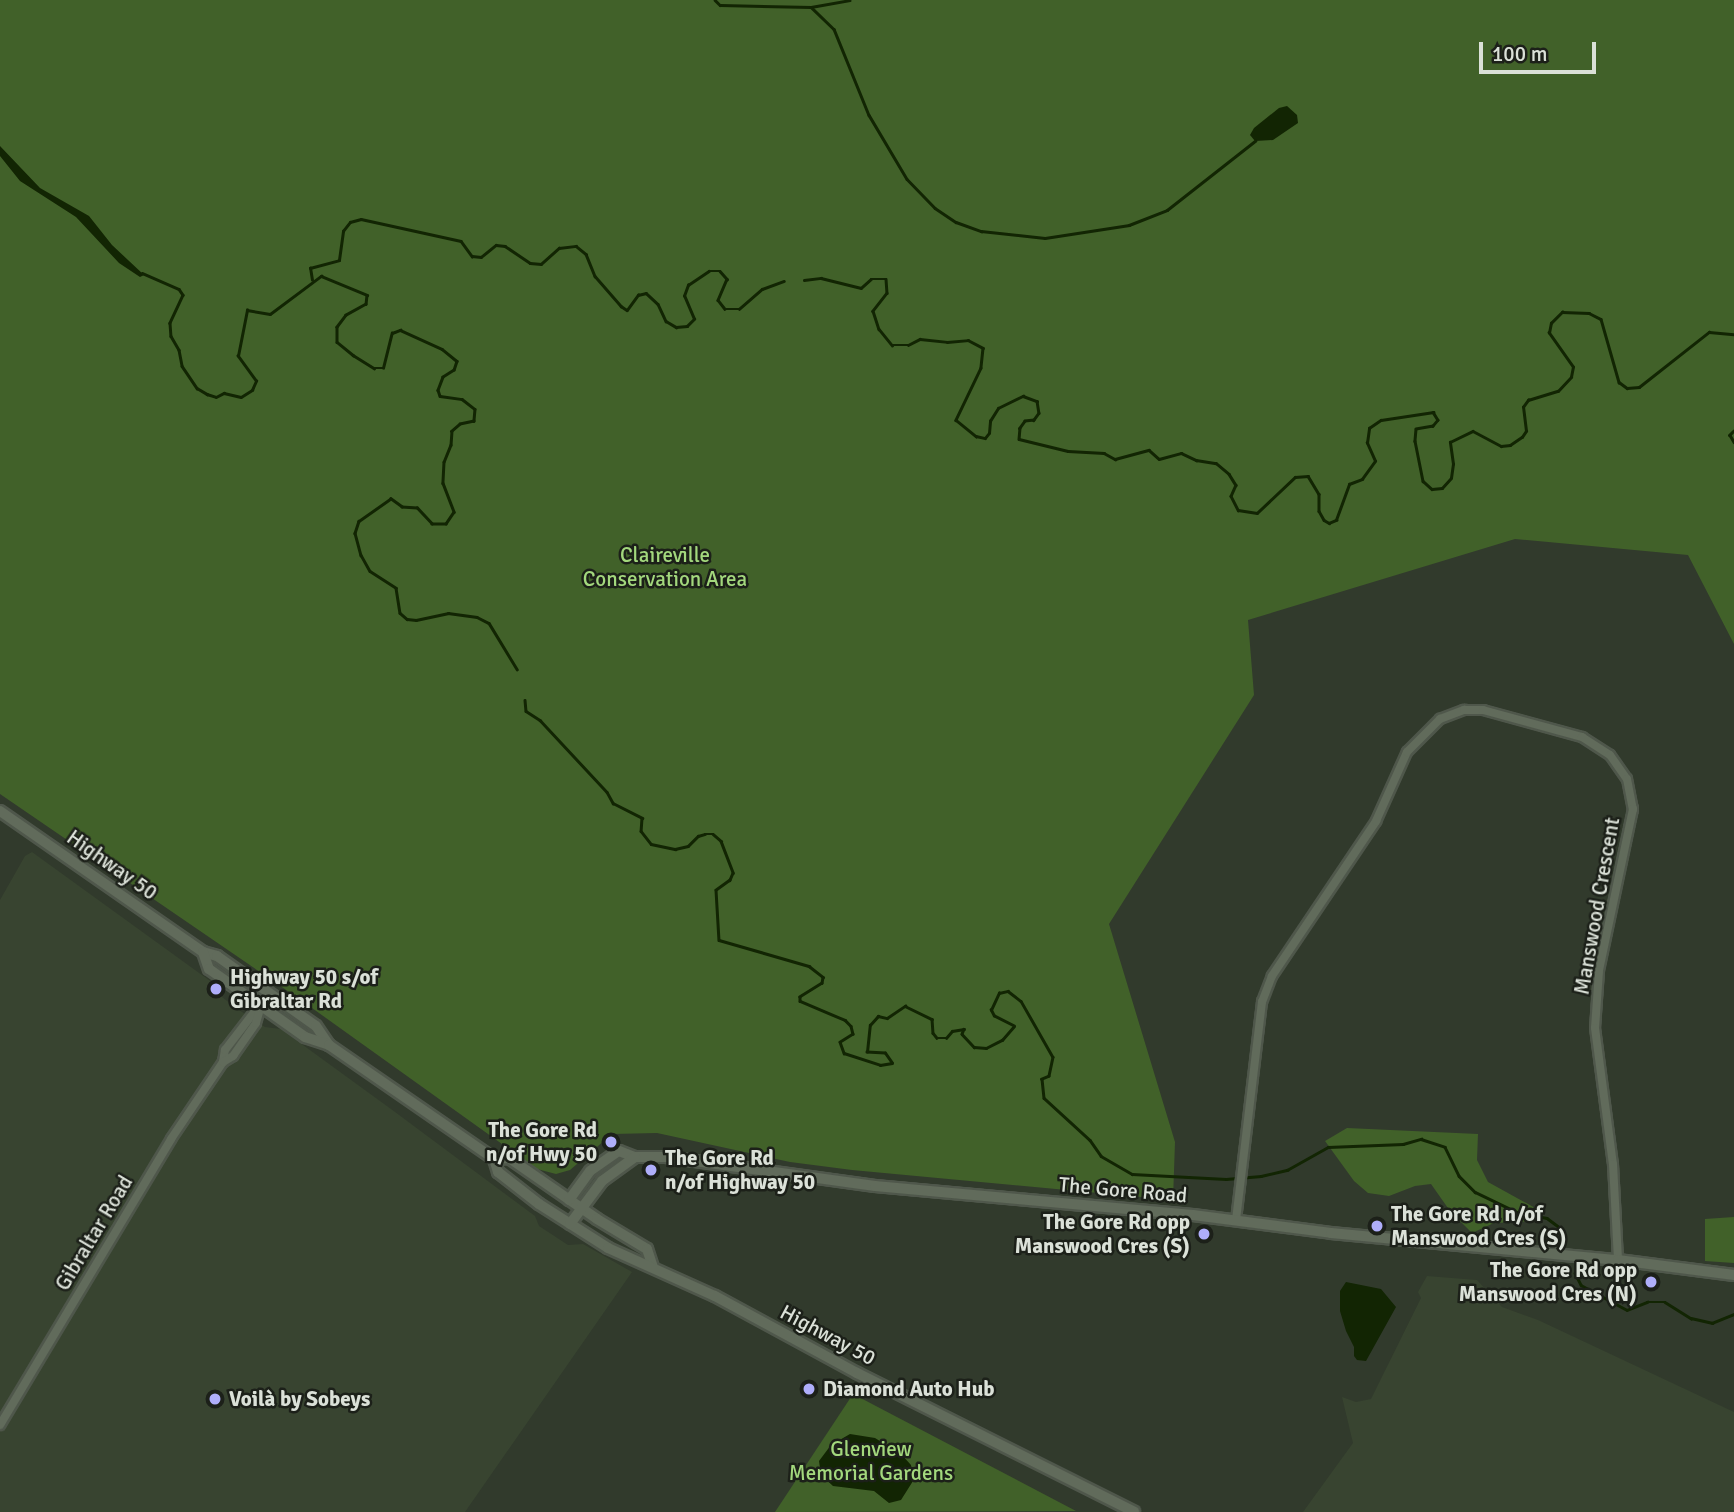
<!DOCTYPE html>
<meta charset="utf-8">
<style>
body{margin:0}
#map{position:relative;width:1734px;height:1512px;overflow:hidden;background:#313a2c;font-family:Signika,sans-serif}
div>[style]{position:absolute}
.built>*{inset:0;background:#384430}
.green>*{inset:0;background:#416129}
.water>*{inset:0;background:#122503}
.stream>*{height:2.5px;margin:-1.25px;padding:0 1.25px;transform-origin:1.25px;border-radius:1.25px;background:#122503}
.roads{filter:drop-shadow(2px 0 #4f574b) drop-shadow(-2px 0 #4f574b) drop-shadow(0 2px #4f574b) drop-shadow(0 -2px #4f574b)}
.street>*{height:8px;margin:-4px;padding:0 4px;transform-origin:4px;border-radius:4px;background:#616b5b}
.secondary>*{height:10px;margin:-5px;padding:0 5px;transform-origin:5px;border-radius:5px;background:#616b5b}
.dots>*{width:19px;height:19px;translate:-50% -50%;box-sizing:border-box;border:4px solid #1c2019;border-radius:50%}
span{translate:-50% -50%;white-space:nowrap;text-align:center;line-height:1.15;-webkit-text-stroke:5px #1c2019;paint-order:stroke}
.park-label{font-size:21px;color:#a3d87d}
.street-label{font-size:21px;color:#dbe1d8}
.poi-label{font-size:21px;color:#dbe1d8;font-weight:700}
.left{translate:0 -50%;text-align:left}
.right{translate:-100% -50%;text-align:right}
.scale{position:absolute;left:1479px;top:42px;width:117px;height:32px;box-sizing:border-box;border:4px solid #dbe1d8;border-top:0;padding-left:9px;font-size:21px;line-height:24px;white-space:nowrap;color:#dbe1d8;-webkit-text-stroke:5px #1c2019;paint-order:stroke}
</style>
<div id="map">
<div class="built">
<i style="clip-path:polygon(32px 852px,213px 983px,210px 988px,239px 1010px,265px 1027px,281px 1029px,391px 1109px,535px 1216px,539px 1226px,568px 1245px,583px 1244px,632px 1272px,465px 1512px,0 1512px,0 900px,25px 856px)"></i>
<i style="clip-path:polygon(1427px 1276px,1477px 1280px,1502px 1307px,1538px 1320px,1734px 1412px,1734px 1512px,1303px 1512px,1353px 1443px,1342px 1397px,1356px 1402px,1371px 1399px,1421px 1298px,1418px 1292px)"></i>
</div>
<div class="green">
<i style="clip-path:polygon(0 0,1734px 0,1734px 644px,1688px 555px,1515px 539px,1248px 620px,1254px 695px,1109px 924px,1175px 1142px,1173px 1200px,852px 1170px,790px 1162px,657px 1133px,612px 1134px,570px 1170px,556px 1174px,537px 1169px,298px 998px,0 794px)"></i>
<i style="clip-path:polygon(1347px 1128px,1478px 1134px,1477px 1160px,1488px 1182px,1537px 1209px,1536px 1221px,1494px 1223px,1472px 1233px,1450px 1211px,1431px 1184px,1415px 1186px,1389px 1196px,1368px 1193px,1354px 1181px,1325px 1141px)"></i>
<i style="clip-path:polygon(1734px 1217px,1734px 1263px,1705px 1261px,1705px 1219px)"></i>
<i style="clip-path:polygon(853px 1394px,1076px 1511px,775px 1512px)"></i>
</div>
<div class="water">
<i style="clip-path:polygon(1287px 106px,1297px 115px,1298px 123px,1273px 140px,1255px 141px,1250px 135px,1254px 128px,1279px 108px)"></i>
<i style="clip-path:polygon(0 146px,40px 188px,89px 216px,112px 245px,144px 275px,140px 277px,119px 263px,76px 217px,20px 181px,0 156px)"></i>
<i style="clip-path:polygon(1346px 1282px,1381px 1289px,1396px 1307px,1366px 1361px,1357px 1360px,1354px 1356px,1354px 1347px,1346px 1331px,1340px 1311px,1340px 1291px)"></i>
<i style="clip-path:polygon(850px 1434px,875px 1438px,901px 1454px,911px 1465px,913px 1481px,901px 1500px,889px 1503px,874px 1491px,833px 1486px,821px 1475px,819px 1461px,831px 1445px)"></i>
</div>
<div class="stream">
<i style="left:715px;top:0;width:7px;rotate:45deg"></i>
<i style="left:720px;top:5px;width:91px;rotate:1.3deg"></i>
<i style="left:811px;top:7px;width:39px;rotate:-10deg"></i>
<i style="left:811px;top:7px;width:32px;rotate:44deg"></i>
<i style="left:834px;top:29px;width:93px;rotate:67.9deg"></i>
<i style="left:869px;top:115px;width:74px;rotate:59.3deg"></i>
<i style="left:907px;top:179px;width:40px;rotate:46deg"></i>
<i style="left:935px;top:208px;width:25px;rotate:34deg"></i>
<i style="left:956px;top:222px;width:27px;rotate:20deg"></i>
<i style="left:981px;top:231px;width:64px;rotate:6.2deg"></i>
<i style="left:1045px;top:238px;width:85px;rotate:-8.8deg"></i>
<i style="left:1129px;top:225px;width:41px;rotate:-21.5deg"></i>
<i style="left:1167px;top:210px;width:112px;rotate:-38.1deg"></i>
<i style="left:142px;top:273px;width:40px;rotate:23.4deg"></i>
<i style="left:179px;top:289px;width:7px;rotate:56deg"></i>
<i style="left:183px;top:295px;width:31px;rotate:115deg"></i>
<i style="left:170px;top:323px;width:13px;rotate:86deg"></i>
<i style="left:171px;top:336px;width:16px;rotate:60deg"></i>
<i style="left:179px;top:350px;width:16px;rotate:79deg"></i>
<i style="left:182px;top:366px;width:27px;rotate:56deg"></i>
<i style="left:197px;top:388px;width:12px;rotate:31deg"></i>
<i style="left:207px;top:394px;width:9px;rotate:18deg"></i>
<i style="left:216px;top:397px;width:9px;rotate:-27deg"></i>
<i style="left:224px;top:393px;width:17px;rotate:13deg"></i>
<i style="left:241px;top:397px;width:13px;rotate:-32deg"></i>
<i style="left:252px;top:390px;width:10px;rotate:-66deg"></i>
<i style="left:256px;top:381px;width:31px;rotate:-126deg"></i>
<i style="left:238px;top:356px;width:47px;rotate:-78.9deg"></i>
<i style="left:247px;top:310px;width:23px;rotate:10deg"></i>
<i style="left:270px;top:314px;width:64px;rotate:-36.7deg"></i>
<i style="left:321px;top:276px;width:50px;rotate:22.4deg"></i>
<i style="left:367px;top:295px;width:9px;rotate:96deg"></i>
<i style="left:366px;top:304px;width:23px;rotate:151deg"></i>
<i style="left:346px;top:315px;width:15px;rotate:127deg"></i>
<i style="left:337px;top:327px;width:15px;rotate:90deg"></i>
<i style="left:337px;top:342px;width:21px;rotate:39deg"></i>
<i style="left:353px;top:355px;width:25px;rotate:32deg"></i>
<i style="left:374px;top:368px;width:9px"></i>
<i style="left:383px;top:368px;width:36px;rotate:-76deg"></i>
<i style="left:392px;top:333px;width:9px;rotate:-21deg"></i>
<i style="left:400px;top:330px;width:46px;rotate:24.3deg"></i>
<i style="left:442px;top:349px;width:19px;rotate:39deg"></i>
<i style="left:457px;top:361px;width:9px;rotate:108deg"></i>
<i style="left:454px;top:370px;width:13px;rotate:148deg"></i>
<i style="left:443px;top:377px;width:14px;rotate:111deg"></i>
<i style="left:438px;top:390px;width:6px;rotate:72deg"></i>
<i style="left:440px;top:396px;width:22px;rotate:8deg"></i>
<i style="left:462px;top:399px;width:16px;rotate:38deg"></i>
<i style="left:475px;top:409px;width:12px;rotate:95deg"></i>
<i style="left:474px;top:421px;width:14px;rotate:168deg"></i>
<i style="left:460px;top:424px;width:11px;rotate:139deg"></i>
<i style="left:452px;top:431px;width:14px;rotate:94deg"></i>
<i style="left:451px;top:445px;width:18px;rotate:112deg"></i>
<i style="left:444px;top:462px;width:21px;rotate:93deg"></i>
<i style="left:443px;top:483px;width:31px;rotate:69deg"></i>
<i style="left:454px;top:512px;width:14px;rotate:124deg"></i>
<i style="left:446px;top:524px;width:14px;rotate:180deg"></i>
<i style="left:432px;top:524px;width:22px;rotate:-133deg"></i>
<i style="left:417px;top:508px;width:15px;rotate:-176deg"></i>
<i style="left:402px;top:507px;width:14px;rotate:-144deg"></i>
<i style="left:391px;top:499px;width:39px;rotate:145deg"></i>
<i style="left:359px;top:521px;width:13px;rotate:108deg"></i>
<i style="left:355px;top:533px;width:23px;rotate:75deg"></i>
<i style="left:361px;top:555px;width:18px;rotate:61deg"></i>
<i style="left:370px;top:571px;width:31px;rotate:33deg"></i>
<i style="left:396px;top:588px;width:25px;rotate:81deg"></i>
<i style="left:400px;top:613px;width:9px;rotate:41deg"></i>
<i style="left:407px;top:619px;width:9px;rotate:6deg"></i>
<i style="left:416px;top:620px;width:33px;rotate:-12deg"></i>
<i style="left:448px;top:613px;width:29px;rotate:8deg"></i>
<i style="left:477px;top:617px;width:13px;rotate:27deg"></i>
<i style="left:489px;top:623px;width:54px;rotate:58.7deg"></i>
<i style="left:312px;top:280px;width:12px;rotate:-99deg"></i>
<i style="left:310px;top:268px;width:30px;rotate:-15deg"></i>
<i style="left:339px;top:260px;width:29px;rotate:-82deg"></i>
<i style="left:343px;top:231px;width:11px;rotate:-52deg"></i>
<i style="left:350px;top:222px;width:11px;rotate:-15deg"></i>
<i style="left:361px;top:219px;width:102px;rotate:12.4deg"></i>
<i style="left:461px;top:241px;width:19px;rotate:54deg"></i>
<i style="left:472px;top:256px;width:9px;rotate:6deg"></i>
<i style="left:481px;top:257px;width:19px;rotate:-39deg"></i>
<i style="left:496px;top:245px;width:9px;rotate:6deg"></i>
<i style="left:505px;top:246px;width:30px;rotate:34deg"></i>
<i style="left:530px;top:263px;width:11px;rotate:5deg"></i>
<i style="left:541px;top:264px;width:24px;rotate:-42deg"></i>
<i style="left:559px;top:248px;width:17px;rotate:-7deg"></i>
<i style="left:576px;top:246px;width:13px;rotate:39deg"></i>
<i style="left:586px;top:254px;width:24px;rotate:68deg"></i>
<i style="left:595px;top:276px;width:40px;rotate:49deg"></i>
<i style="left:621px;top:306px;width:7px;rotate:34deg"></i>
<i style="left:627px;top:310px;width:19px;rotate:-54deg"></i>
<i style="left:638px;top:295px;width:8px;rotate:-14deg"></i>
<i style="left:646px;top:293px;width:16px;rotate:43deg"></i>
<i style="left:658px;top:304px;width:19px;rotate:65deg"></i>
<i style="left:666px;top:321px;width:12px;rotate:31deg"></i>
<i style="left:676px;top:327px;width:11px;rotate:-5deg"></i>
<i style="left:687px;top:326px;width:10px;rotate:-45deg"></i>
<i style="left:694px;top:319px;width:25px;rotate:-113deg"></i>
<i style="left:684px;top:296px;width:12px;rotate:-70deg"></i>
<i style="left:688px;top:285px;width:25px;rotate:-34deg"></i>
<i style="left:709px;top:271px;width:11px"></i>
<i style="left:720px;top:271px;width:11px;rotate:49deg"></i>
<i style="left:727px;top:279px;width:23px;rotate:113deg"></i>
<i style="left:718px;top:300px;width:11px;rotate:52deg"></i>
<i style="left:725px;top:309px;width:14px"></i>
<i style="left:739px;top:309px;width:30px;rotate:-41deg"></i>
<i style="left:762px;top:289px;width:23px;rotate:-20deg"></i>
<i style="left:804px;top:280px;width:17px;rotate:-7deg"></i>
<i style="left:821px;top:278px;width:41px;rotate:14deg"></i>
<i style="left:861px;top:288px;width:13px;rotate:-42deg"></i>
<i style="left:871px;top:279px;width:15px"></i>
<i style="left:886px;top:279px;width:14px;rotate:86deg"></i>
<i style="left:887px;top:293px;width:23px;rotate:128deg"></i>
<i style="left:873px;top:311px;width:19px;rotate:72deg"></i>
<i style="left:879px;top:329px;width:21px;rotate:51deg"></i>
<i style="left:892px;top:345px;width:16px"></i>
<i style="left:908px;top:345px;width:13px;rotate:-27deg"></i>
<i style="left:920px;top:339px;width:27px;rotate:6deg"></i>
<i style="left:947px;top:342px;width:21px;rotate:-5deg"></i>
<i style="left:968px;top:340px;width:17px;rotate:28deg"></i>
<i style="left:983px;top:348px;width:20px;rotate:96deg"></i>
<i style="left:981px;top:368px;width:58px;rotate:115.7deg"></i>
<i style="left:956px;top:420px;width:26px;rotate:39deg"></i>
<i style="left:976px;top:436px;width:9px;rotate:13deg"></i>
<i style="left:985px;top:438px;width:6px;rotate:-51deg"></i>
<i style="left:989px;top:433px;width:12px;rotate:-85deg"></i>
<i style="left:990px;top:421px;width:15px;rotate:-58deg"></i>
<i style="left:998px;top:408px;width:28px;rotate:-26deg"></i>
<i style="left:1023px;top:396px;width:15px;rotate:20deg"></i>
<i style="left:1037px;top:401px;width:12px;rotate:81deg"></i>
<i style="left:1039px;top:413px;width:9px;rotate:126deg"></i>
<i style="left:1034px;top:420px;width:9px;rotate:174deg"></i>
<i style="left:1025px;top:421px;width:9px;rotate:126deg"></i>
<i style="left:1020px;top:428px;width:11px;rotate:95deg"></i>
<i style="left:1019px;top:439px;width:50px;rotate:13.8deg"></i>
<i style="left:1068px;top:451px;width:36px;rotate:3deg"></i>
<i style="left:1104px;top:453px;width:13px;rotate:29deg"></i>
<i style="left:1115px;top:459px;width:35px;rotate:-15deg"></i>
<i style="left:1149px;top:450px;width:13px;rotate:42deg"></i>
<i style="left:1159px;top:459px;width:23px;rotate:-15deg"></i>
<i style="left:1181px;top:453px;width:17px;rotate:25deg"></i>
<i style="left:1196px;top:460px;width:20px;rotate:9deg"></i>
<i style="left:1216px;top:463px;width:17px;rotate:40deg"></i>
<i style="left:1229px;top:474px;width:13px;rotate:58deg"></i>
<i style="left:1236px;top:485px;width:12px;rotate:114deg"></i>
<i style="left:1231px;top:496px;width:16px;rotate:63deg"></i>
<i style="left:1238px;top:510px;width:19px;rotate:9deg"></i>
<i style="left:1257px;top:513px;width:52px;rotate:-43.5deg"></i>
<i style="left:1295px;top:477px;width:13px;rotate:-4deg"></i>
<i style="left:1308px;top:476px;width:21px;rotate:59deg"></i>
<i style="left:1319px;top:494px;width:17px;rotate:90deg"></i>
<i style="left:1319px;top:511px;width:10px;rotate:61deg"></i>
<i style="left:1324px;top:520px;width:6px;rotate:31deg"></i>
<i style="left:1329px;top:523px;width:8px;rotate:-23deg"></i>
<i style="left:1336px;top:520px;width:38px;rotate:-70deg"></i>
<i style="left:1349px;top:484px;width:14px;rotate:-21deg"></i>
<i style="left:1362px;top:479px;width:22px;rotate:-54deg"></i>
<i style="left:1375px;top:461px;width:20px;rotate:-114deg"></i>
<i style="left:1367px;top:443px;width:15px;rotate:-82deg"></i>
<i style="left:1369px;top:428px;width:14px;rotate:-34deg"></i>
<i style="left:1381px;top:420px;width:53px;rotate:-8.7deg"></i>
<i style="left:1433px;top:412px;width:9px;rotate:58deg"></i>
<i style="left:1438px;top:420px;width:8px;rotate:130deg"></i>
<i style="left:1433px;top:426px;width:17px;rotate:170deg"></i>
<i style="left:1416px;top:429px;width:12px;rotate:95deg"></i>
<i style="left:1415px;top:441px;width:41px;rotate:78.7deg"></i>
<i style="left:1423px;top:481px;width:12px;rotate:42deg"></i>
<i style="left:1432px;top:489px;width:10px;rotate:-6deg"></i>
<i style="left:1442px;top:488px;width:13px;rotate:-48deg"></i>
<i style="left:1451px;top:478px;width:14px;rotate:-82deg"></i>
<i style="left:1453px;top:464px;width:22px;rotate:-98deg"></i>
<i style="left:1450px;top:442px;width:25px;rotate:-26deg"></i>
<i style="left:1473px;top:431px;width:32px;rotate:28deg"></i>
<i style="left:1501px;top:446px;width:9px;rotate:-6deg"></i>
<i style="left:1510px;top:445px;width:14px;rotate:-34deg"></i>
<i style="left:1522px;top:437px;width:7px;rotate:-56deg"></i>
<i style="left:1526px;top:431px;width:24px;rotate:-97deg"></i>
<i style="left:1523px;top:407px;width:9px;rotate:-54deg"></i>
<i style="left:1528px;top:400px;width:31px;rotate:-17deg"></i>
<i style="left:1558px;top:391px;width:19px;rotate:-47deg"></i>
<i style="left:1571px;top:377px;width:10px;rotate:-79deg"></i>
<i style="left:1573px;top:367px;width:42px;rotate:-125.2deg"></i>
<i style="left:1549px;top:333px;width:10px;rotate:-79deg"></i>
<i style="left:1551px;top:323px;width:16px;rotate:-45deg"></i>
<i style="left:1562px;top:312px;width:27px;rotate:2deg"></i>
<i style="left:1589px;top:313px;width:13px;rotate:27deg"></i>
<i style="left:1601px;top:319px;width:66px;rotate:74.1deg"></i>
<i style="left:1619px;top:382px;width:10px;rotate:37deg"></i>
<i style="left:1627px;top:388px;width:12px;rotate:-5deg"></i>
<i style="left:1639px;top:387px;width:89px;rotate:-38.2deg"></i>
<i style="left:1709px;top:332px;width:25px;rotate:5deg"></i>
<i style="left:1734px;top:431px;width:6px;rotate:135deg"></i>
<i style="left:1730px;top:435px;width:8px;rotate:60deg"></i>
<i style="left:525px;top:700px;width:11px;rotate:85deg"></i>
<i style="left:526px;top:711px;width:17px;rotate:33deg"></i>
<i style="left:540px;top:720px;width:98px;rotate:47.1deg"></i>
<i style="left:607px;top:792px;width:13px;rotate:61deg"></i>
<i style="left:613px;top:803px;width:33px;rotate:27deg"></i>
<i style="left:642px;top:818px;width:13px;rotate:94deg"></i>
<i style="left:641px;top:831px;width:16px;rotate:52deg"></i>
<i style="left:651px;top:844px;width:25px;rotate:12deg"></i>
<i style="left:675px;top:849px;width:13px;rotate:-13deg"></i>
<i style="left:688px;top:846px;width:14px;rotate:-45deg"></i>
<i style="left:698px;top:836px;width:7px;rotate:-16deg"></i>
<i style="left:705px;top:834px;width:8px"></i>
<i style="left:713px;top:834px;width:11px;rotate:41deg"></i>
<i style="left:721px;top:841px;width:34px;rotate:69deg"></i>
<i style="left:733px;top:873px;width:8px;rotate:113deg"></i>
<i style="left:730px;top:880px;width:17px;rotate:144deg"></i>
<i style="left:716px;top:890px;width:50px;rotate:86.6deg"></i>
<i style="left:719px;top:940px;width:94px;rotate:16.1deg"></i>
<i style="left:809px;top:966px;width:18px;rotate:38deg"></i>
<i style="left:823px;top:977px;width:6px;rotate:99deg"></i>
<i style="left:822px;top:983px;width:26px;rotate:148deg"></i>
<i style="left:800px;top:997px;width:4px;rotate:90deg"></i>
<i style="left:800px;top:1001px;width:49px;rotate:22.9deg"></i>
<i style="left:845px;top:1020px;width:8px;rotate:45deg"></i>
<i style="left:851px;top:1026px;width:8px;rotate:76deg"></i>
<i style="left:853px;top:1034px;width:15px;rotate:148deg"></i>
<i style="left:840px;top:1042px;width:12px;rotate:70deg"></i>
<i style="left:844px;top:1053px;width:38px;rotate:18deg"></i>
<i style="left:880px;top:1065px;width:12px;rotate:-9deg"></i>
<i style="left:892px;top:1063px;width:12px;rotate:-125deg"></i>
<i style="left:885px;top:1053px;width:18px;rotate:-177deg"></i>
<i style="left:867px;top:1052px;width:27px;rotate:-84deg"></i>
<i style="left:870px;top:1025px;width:12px;rotate:-48deg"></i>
<i style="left:878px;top:1016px;width:9px;rotate:13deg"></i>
<i style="left:887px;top:1018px;width:22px;rotate:-34deg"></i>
<i style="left:905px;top:1006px;width:30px;rotate:26deg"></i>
<i style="left:932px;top:1019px;width:14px;rotate:86deg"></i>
<i style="left:933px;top:1033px;width:6px;rotate:51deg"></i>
<i style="left:937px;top:1038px;width:9px"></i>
<i style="left:946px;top:1038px;width:9px;rotate:-49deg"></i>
<i style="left:952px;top:1031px;width:12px;rotate:-9deg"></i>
<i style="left:964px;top:1029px;width:5px;rotate:112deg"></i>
<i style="left:962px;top:1034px;width:18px;rotate:47deg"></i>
<i style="left:974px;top:1047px;width:12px;rotate:5deg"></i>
<i style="left:986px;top:1048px;width:18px;rotate:-27deg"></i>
<i style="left:1002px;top:1040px;width:18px;rotate:-49deg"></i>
<i style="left:1014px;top:1026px;width:22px;rotate:-153deg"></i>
<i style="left:994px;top:1016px;width:7px;rotate:-117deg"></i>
<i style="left:991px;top:1010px;width:19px;rotate:-65deg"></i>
<i style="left:999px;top:993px;width:9px;rotate:-13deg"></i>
<i style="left:1008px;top:991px;width:16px;rotate:38deg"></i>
<i style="left:1021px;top:1001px;width:64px;rotate:60.3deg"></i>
<i style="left:1053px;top:1057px;width:19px;rotate:102deg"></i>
<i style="left:1049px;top:1076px;width:8px;rotate:157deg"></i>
<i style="left:1042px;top:1079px;width:19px;rotate:84deg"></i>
<i style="left:1044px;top:1098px;width:62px;rotate:42.4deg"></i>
<i style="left:1090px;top:1140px;width:19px;rotate:55deg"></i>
<i style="left:1101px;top:1156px;width:36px;rotate:30deg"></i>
<i style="left:1132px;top:1174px;width:94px;rotate:3deg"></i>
<i style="left:1226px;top:1179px;width:35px;rotate:-5deg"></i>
<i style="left:1261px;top:1176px;width:27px;rotate:-13deg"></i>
<i style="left:1287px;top:1170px;width:47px;rotate:-29.3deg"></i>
<i style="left:1328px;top:1147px;width:75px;rotate:-2.3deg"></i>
<i style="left:1403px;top:1144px;width:19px;rotate:-16deg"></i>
<i style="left:1421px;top:1139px;width:25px;rotate:18deg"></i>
<i style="left:1445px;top:1147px;width:32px;rotate:64deg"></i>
<i style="left:1459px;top:1176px;width:23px;rotate:45deg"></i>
<i style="left:1475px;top:1192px;width:49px;rotate:25.5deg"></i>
<i style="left:1519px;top:1213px;width:28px;rotate:10deg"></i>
<i style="left:1547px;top:1218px;width:15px;rotate:37deg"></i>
<i style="left:1559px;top:1227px;width:13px;rotate:67deg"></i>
<i style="left:1575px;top:1273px;width:13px;rotate:63deg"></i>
<i style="left:1581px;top:1285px;width:52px;rotate:28.5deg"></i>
<i style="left:1627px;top:1310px;width:22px;rotate:-22deg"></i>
<i style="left:1647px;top:1302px;width:18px"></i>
<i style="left:1665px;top:1302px;width:31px;rotate:32deg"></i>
<i style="left:1691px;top:1318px;width:22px;rotate:13deg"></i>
<i style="left:1712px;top:1323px;width:24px;rotate:-22deg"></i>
</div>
<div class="roads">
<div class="street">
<i style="left:223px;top:1062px;width:12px;rotate:-81deg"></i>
<i style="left:225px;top:1050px;width:72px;rotate:-52.3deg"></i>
<i style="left:1236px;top:1220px;width:220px;rotate:-83.2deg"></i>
<i style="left:1262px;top:1002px;width:28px;rotate:-69deg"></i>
<i style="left:1272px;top:976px;width:187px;rotate:-56.1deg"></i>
<i style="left:1376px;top:821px;width:76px;rotate:-65.8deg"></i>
<i style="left:1407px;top:752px;width:47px;rotate:-45deg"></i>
<i style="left:1440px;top:719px;width:26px;rotate:-21deg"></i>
<i style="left:1464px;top:710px;width:19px"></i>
<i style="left:1483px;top:710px;width:103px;rotate:15.3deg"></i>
<i style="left:1582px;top:737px;width:33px;rotate:33deg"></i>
<i style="left:1610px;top:755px;width:29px;rotate:55deg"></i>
<i style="left:1627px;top:779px;width:31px;rotate:79deg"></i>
<i style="left:1633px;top:809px;width:166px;rotate:101.9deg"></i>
<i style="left:1599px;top:971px;width:57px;rotate:94deg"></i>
<i style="left:1595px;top:1028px;width:137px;rotate:82.5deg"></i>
<i style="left:1613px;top:1164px;width:96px;rotate:87deg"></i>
<i style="left:0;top:1425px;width:333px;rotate:-59.1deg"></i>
<i style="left:171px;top:1139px;width:93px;rotate:-56deg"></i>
<i style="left:223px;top:1062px;width:12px;rotate:-31deg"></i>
<i style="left:233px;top:1056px;width:40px;rotate:-55.1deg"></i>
<i style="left:256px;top:1023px;width:18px;rotate:-74deg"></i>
</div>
<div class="secondary">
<i style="left:0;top:811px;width:247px;rotate:34.8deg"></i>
<i style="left:203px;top:952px;width:15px;rotate:16deg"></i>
<i style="left:217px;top:956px;width:121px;rotate:35.3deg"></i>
<i style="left:316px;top:1026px;width:23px;rotate:56deg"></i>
<i style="left:203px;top:952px;width:18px;rotate:71deg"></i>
<i style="left:209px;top:969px;width:118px;rotate:35.3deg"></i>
<i style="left:305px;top:1037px;width:25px;rotate:18deg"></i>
<i style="left:329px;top:1045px;width:201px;rotate:34.6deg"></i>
<i style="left:494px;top:1159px;width:15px;rotate:-4deg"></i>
<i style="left:509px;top:1158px;width:107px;rotate:34.7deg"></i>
<i style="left:597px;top:1219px;width:58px;rotate:31deg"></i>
<i style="left:647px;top:1249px;width:19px;rotate:72deg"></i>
<i style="left:494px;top:1159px;width:14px;rotate:73deg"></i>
<i style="left:498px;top:1172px;width:52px;rotate:38deg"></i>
<i style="left:539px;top:1204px;width:82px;rotate:32.5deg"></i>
<i style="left:608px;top:1248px;width:117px;rotate:24.2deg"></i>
<i style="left:715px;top:1296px;width:162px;rotate:28.5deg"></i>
<i style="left:857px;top:1373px;width:310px;rotate:26.6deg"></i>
<i style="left:569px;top:1200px;width:36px;rotate:-54deg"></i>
<i style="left:590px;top:1171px;width:35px;rotate:-35deg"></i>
<i style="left:619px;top:1151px;width:17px;rotate:21deg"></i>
<i style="left:635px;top:1157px;width:31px"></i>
<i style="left:666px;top:1157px;width:211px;rotate:7.9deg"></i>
<i style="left:875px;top:1186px;width:319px;rotate:5.2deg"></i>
<i style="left:1193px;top:1215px;width:139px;rotate:7.4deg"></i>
<i style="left:1331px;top:1233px;width:288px;rotate:5.4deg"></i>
<i style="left:1618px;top:1260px;width:117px;rotate:7.4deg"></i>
<i style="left:570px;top:1224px;width:54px;rotate:-53.3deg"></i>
<i style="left:602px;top:1181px;width:41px;rotate:-36deg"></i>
</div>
</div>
<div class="dots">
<i style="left:216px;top:989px;background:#afaefa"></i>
<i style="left:611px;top:1142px;background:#afaefa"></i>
<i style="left:651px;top:1170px;background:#afaefa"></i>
<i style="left:1377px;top:1226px;background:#afaefa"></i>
<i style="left:1204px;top:1234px;background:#afaefa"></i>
<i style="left:1651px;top:1282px;background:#afaefa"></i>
<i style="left:809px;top:1389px;background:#afaefa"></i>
<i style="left:215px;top:1399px;background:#afaefa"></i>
</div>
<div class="park-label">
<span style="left:665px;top:567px">Claireville<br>Conservation Area</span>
<span style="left:871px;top:1461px">Glenview<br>Memorial Gardens</span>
</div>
<div class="street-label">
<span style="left:112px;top:865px;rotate:35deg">Highway 50</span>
<span style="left:1597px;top:906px;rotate:-80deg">Manswood Crescent</span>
<span style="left:1123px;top:1190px;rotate:5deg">The Gore Road</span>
<span style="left:94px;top:1233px;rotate:-59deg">Gibraltar Road</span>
<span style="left:828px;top:1335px;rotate:28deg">Highway 50</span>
</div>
<div class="poi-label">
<span class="left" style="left:230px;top:989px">Highway 50 s/of<br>Gibraltar Rd</span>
<span class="right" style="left:597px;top:1142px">The Gore Rd<br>n/of Hwy 50</span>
<span class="left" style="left:665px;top:1170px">The Gore Rd<br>n/of Highway 50</span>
<span class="left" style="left:1391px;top:1226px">The Gore Rd n/of<br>Manswood Cres (S)</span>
<span class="right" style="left:1190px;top:1234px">The Gore Rd opp<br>Manswood Cres (S)</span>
<span class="right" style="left:1637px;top:1282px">The Gore Rd opp<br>Manswood Cres (N)</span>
<span class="left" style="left:823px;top:1389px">Diamond Auto Hub</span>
<span class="left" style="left:229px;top:1399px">Voilà by Sobeys</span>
</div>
<div class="scale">100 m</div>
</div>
